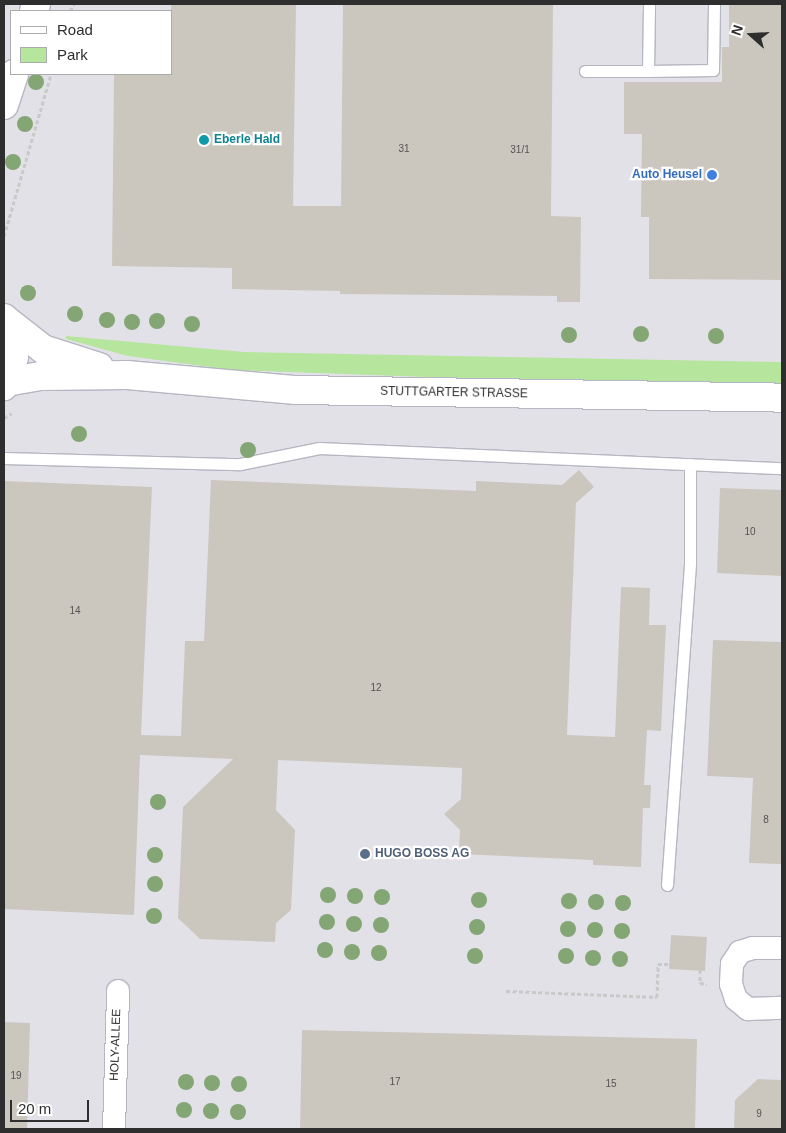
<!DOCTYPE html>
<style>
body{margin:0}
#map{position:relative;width:786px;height:1133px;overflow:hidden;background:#efe9e1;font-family:Arial,sans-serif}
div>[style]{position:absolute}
.industrial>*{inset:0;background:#e3e1e8}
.green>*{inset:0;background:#b6e59e}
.building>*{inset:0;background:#cbc7bf}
.path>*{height:3px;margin-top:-1.5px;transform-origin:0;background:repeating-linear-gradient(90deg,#c9c9c9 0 4px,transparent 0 6.5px)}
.roads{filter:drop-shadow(1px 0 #b4b7c1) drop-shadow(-1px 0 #b4b7c1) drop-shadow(0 1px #b4b7c1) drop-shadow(0 -1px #b4b7c1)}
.service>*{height:11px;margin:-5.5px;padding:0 5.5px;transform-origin:5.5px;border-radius:5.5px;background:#fff}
.minor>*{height:22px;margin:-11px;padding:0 11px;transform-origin:11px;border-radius:11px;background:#fff}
.tertiary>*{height:28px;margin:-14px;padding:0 14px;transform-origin:14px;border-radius:14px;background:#fff}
.secondary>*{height:28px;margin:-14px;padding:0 14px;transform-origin:14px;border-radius:14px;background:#fff}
.trees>*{width:16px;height:16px;margin:-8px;border-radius:50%;background:#84a574}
.dots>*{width:14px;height:14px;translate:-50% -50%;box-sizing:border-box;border:2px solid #fff;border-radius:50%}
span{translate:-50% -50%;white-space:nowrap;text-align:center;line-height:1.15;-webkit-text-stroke:4.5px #fff;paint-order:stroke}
.number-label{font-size:10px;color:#555452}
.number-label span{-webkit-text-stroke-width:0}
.culture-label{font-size:12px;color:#0d838f;font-weight:700}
.left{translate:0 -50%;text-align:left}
.shop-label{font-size:12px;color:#366cbe;font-weight:700}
.right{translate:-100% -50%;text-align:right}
.street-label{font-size:12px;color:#2e2e2e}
.service-label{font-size:12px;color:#4e5e75;font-weight:700}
.frame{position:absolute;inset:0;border:5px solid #2e2e2e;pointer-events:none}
.legend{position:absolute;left:10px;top:10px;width:162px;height:65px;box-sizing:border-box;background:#fff;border:1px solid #ababab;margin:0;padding:6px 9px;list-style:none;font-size:15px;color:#2e2e2e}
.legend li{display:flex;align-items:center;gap:10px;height:25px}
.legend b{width:25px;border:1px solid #ababab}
.north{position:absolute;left:726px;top:10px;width:50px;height:50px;-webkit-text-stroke:4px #fff;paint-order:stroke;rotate:289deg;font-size:14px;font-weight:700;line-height:20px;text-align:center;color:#2e2e2e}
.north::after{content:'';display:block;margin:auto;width:18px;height:22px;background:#2e2e2e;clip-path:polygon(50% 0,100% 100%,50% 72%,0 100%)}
.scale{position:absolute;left:10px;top:1100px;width:79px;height:22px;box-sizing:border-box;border:2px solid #2e2e2e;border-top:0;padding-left:6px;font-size:15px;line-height:18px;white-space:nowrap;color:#2e2e2e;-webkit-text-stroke:4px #fff;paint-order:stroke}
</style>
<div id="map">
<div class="industrial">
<i style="clip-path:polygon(evenodd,4px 4px,782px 4px,782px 1129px,4px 1129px,4px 4px,11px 11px,171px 11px,171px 74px,11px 74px,11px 11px)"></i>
</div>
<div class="green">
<i style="clip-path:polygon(66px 336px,244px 352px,782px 362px,782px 384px,538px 381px,232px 370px,128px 356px,66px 339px)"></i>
</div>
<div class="building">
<i style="clip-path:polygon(171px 4px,296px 4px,293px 206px,341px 206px,343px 4px,553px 4px,551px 216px,581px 217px,580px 302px,557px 302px,557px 296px,340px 294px,340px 291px,232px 289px,232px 268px,112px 266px,114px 74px,171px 74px)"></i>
<i style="clip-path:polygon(729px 4px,782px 4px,782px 280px,649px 279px,649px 217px,641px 217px,642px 134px,624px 134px,624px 82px,722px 82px,722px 47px,729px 47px)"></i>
<i style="clip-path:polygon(579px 470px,594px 487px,576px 503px,567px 735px,615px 737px,621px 587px,650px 588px,649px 625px,666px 625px,661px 731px,647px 730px,644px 785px,651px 785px,650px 808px,643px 808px,641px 867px,593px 865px,593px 860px,459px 854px,460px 830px,444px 814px,461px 799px,462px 768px,278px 760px,276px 810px,295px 830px,291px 910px,276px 923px,275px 942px,200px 939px,178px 918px,183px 807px,233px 759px,140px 755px,134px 915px,4px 909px,4px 481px,152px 487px,141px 735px,181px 736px,185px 641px,204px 641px,211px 480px,476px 491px,476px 481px,562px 485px)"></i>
<i style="clip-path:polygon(720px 488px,782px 490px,782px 576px,717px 573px)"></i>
<i style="clip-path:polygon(713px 640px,782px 642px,782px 864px,749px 863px,753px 778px,707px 776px)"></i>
<i style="clip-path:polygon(671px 935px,707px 937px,705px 971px,669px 969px)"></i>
<i style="clip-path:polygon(4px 1022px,30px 1023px,27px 1129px,4px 1129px)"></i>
<i style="clip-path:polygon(302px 1030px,697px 1039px,695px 1129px,300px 1129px)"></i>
<i style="clip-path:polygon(758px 1079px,782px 1080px,782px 1129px,734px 1129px,735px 1100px)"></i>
</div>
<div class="path">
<i style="left:70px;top:11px;width:8px;rotate:-60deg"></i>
<i style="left:4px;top:236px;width:169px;rotate:-73.8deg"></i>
<i style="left:4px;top:418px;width:9px;rotate:-32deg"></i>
<i style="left:700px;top:970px;width:13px;rotate:90deg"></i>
<i style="left:700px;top:983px;width:7px;rotate:8deg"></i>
<i style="left:506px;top:991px;width:151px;rotate:2.3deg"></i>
<i style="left:657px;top:997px;width:33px;rotate:-88deg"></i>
<i style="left:658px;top:964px;width:11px"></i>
</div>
<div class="roads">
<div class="service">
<i style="left:585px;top:71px;width:63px"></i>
<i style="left:648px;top:71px;width:67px;rotate:-89.1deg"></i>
<i style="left:648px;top:71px;width:65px;rotate:-0.9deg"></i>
<i style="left:713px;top:70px;width:66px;rotate:-89.1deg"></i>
<i style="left:4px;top:458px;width:236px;rotate:1.5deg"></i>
<i style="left:240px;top:464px;width:81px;rotate:-11.4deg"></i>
<i style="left:319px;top:448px;width:463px;rotate:2.5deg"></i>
<i style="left:667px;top:885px;width:323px;rotate:-85.9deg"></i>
<i style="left:690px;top:563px;width:99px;rotate:-90deg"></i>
</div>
<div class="minor">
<i style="left:782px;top:948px;width:29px;rotate:180deg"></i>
<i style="left:753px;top:948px;width:14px;rotate:163deg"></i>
<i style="left:740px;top:952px;width:14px;rotate:124deg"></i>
<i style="left:732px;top:964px;width:20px;rotate:93deg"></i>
<i style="left:731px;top:984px;width:16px;rotate:72deg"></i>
<i style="left:736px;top:999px;width:16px;rotate:40deg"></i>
<i style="left:748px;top:1009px;width:34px;rotate:-2deg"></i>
<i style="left:114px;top:1129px;width:138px;rotate:-88.3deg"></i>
</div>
<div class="tertiary">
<i style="left:6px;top:320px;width:47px;rotate:38.1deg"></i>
<i style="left:43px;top:349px;width:59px;rotate:17.8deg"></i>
<i style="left:6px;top:382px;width:35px;rotate:-10deg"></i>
<i style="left:40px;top:376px;width:87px;rotate:-0.7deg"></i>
<i style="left:127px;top:375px;width:170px;rotate:5.1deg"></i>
<i style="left:296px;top:390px;width:486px;rotate:0.9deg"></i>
</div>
<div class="secondary">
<i style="left:34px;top:11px;width:7px;rotate:-74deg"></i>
<i style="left:4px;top:105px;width:33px;rotate:-72deg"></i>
<i style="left:4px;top:318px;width:16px;rotate:63deg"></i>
<i style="left:11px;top:332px;width:25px;rotate:83deg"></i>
<i style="left:14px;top:357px;width:31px;rotate:109deg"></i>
</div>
</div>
<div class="trees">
<i style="left:36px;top:82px"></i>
<i style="left:25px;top:124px"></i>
<i style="left:13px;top:162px"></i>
<i style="left:28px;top:293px"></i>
<i style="left:75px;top:314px"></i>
<i style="left:107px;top:320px"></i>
<i style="left:157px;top:321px"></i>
<i style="left:132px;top:322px"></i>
<i style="left:192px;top:324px"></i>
<i style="left:641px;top:334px"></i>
<i style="left:569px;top:335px"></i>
<i style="left:716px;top:336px"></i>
<i style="left:79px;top:434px"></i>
<i style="left:248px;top:450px"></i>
<i style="left:158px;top:802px"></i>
<i style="left:155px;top:855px"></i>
<i style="left:155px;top:884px"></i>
<i style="left:328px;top:895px"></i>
<i style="left:355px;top:896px"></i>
<i style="left:382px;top:897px"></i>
<i style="left:479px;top:900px"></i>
<i style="left:569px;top:901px"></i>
<i style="left:596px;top:902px"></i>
<i style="left:623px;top:903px"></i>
<i style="left:154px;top:916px"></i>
<i style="left:327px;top:922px"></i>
<i style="left:354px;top:924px"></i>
<i style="left:381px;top:925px"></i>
<i style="left:477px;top:927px"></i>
<i style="left:568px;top:929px"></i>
<i style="left:595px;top:930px"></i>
<i style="left:622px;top:931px"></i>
<i style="left:325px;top:950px"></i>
<i style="left:352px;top:952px"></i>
<i style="left:379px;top:953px"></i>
<i style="left:475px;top:956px"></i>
<i style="left:566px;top:956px"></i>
<i style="left:593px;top:958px"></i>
<i style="left:620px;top:959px"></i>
<i style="left:186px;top:1082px"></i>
<i style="left:212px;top:1083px"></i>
<i style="left:239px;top:1084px"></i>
<i style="left:184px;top:1110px"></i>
<i style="left:211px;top:1111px"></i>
<i style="left:238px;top:1112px"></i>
</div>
<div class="dots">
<i style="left:204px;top:140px;background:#0f9aa8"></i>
<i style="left:712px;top:175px;background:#3f7fe0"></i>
<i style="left:365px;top:854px;background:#5c6f8a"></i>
</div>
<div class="number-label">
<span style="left:404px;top:149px">31</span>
<span style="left:520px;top:150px">31/1</span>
<span style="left:750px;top:532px">10</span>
<span style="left:75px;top:611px">14</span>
<span style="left:376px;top:688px">12</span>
<span style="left:766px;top:820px">8</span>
<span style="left:16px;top:1076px">19</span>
<span style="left:395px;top:1082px">17</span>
<span style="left:611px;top:1084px">15</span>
<span style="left:759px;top:1114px">9</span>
</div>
<div class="culture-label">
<span class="left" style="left:214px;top:140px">Eberle Hald</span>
</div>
<div class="shop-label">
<span class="right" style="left:702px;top:175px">Auto Heusel</span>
</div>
<div class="street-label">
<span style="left:454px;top:393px;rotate:1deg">STUTTGARTER STRASSE</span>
<span style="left:116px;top:1045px;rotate:-88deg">HOLY-ALLEE</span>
</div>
<div class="service-label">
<span class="left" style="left:375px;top:854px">HUGO BOSS AG</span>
</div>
<div class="frame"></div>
<ul class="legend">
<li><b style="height:6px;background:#fff"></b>Road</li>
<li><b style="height:14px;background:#b6e59e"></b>Park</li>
</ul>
<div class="north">N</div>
<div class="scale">20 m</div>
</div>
